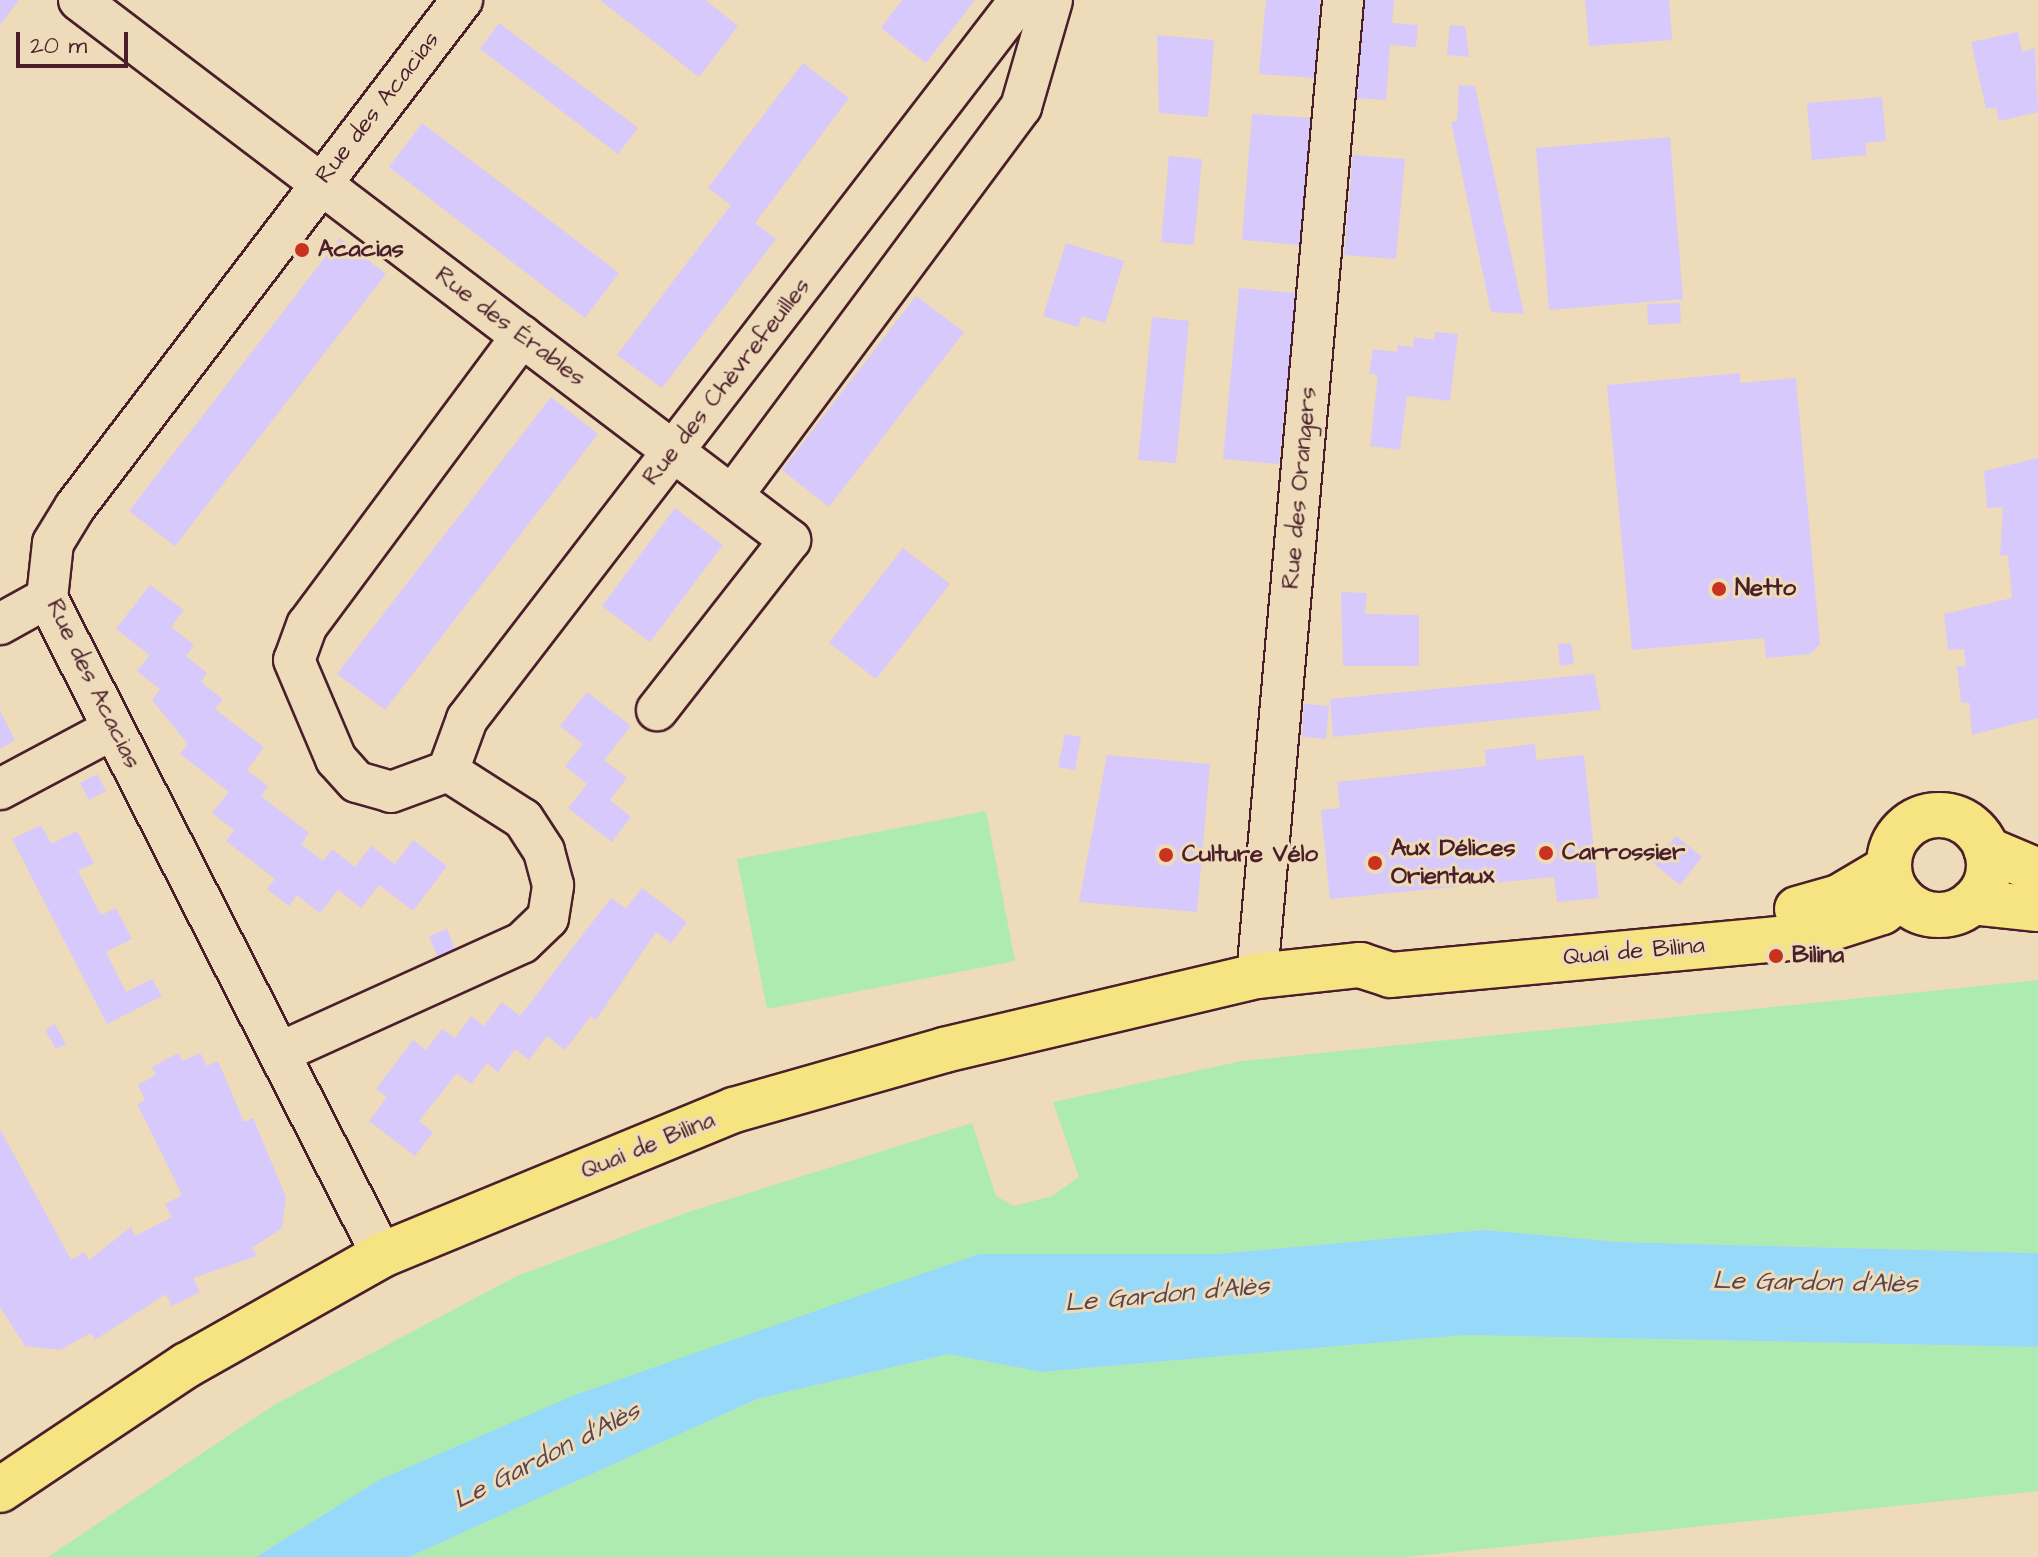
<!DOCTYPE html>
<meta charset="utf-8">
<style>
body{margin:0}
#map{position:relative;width:2038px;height:1557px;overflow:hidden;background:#eedbb9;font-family:"Architects Daughter",sans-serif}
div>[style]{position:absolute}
.green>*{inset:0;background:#adebb1}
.water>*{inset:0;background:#96d9f8}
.building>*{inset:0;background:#d7c9fb}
.roads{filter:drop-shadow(2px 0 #4a1f2b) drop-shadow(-2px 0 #4a1f2b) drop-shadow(0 2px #4a1f2b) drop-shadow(0 -2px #4a1f2b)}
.minor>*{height:40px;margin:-20px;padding:0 20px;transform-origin:20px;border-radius:20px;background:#eedbb9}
.major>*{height:44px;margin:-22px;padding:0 22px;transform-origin:22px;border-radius:22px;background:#f6e381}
.major>.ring{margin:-22px;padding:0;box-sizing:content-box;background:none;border:44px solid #f6e381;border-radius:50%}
.dots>*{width:22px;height:22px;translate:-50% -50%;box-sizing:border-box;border:4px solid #eedbb9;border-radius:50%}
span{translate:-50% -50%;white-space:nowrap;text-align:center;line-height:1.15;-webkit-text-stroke:6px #eedbb9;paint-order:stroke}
.street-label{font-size:24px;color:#4a1f2b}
.poi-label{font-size:24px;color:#4a1f2b;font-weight:700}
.left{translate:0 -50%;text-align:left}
.water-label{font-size:26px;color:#594454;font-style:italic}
.scale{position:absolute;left:16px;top:32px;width:112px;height:36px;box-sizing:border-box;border:4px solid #4a1f2b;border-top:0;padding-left:10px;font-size:24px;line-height:28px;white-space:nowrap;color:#4a1f2b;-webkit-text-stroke:6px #eedbb9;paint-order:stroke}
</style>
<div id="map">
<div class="green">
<i style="clip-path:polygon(986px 811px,1015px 961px,767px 1009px,737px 859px)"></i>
<i style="clip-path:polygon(2038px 980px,2038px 1253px,1620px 1242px,1484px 1230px,1217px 1254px,979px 1254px,379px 1480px,256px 1557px,48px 1557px,274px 1405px,517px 1276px,688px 1212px,972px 1123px,996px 1196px,1014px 1206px,1052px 1196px,1079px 1177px,1053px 1102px,1242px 1061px)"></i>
<i style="clip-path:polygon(1465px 1335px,2038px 1347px,2038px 1491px,1406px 1557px,409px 1557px,757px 1399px,950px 1354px,1041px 1372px)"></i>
</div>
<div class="water">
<i style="clip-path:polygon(1484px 1230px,1620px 1242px,2038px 1253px,2038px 1347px,1465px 1335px,1041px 1372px,949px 1354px,757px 1399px,409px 1557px,256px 1557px,379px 1480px,575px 1395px,979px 1254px,1217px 1254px)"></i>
</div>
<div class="building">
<i style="clip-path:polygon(0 0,19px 0,0 25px)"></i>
<i style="clip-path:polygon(600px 0,705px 0,738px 26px,699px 77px)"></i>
<i style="clip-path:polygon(902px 0,975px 0,926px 63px,881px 28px)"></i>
<i style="clip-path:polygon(1266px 0,1320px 0,1314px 78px,1259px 74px)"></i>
<i style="clip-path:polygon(1365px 0,1394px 0,1392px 23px,1418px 25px,1416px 47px,1390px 45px,1386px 100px,1357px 98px)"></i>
<i style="clip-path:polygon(1585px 0,1669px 0,1672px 40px,1589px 46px)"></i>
<i style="clip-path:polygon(499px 23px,638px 128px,618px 154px,480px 49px)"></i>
<i style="clip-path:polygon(1450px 25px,1465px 26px,1469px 57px,1447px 55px)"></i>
<i style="clip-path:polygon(2018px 32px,2022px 52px,2035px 48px,2038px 112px,1999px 121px,1996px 107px,1986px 109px,1971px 42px)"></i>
<i style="clip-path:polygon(1157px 35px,1214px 40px,1208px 117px,1159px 113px)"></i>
<i style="clip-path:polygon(803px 63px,849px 98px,755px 223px,776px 239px,662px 388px,617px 355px,731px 205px,708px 188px)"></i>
<i style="clip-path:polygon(1459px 85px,1475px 86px,1524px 314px,1491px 312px,1451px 122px,1457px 121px)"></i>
<i style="clip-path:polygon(1882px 97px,1886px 141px,1865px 143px,1867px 155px,1812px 160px,1807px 103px)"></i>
<i style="clip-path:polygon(1252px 114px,1311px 118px,1300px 245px,1242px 240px)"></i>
<i style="clip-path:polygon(422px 123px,619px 273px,585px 318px,389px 167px)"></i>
<i style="clip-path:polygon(1670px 137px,1683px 299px,1549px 310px,1536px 148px)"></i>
<i style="clip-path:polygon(1353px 155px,1405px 159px,1396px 259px,1344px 255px)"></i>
<i style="clip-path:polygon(1169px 156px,1202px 159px,1194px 245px,1161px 242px)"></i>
<i style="clip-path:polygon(340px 238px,386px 274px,175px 546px,129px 511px)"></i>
<i style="clip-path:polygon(1066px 243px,1124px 261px,1105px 323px,1082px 316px,1078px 327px,1043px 316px)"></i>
<i style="clip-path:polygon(1239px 288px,1296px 293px,1279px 464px,1223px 459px)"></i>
<i style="clip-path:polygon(916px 296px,964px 332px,829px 507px,782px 470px)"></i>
<i style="clip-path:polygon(1680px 303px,1681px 323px,1648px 325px,1647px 304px)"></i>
<i style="clip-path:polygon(1152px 317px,1189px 321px,1176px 463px,1138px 460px)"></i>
<i style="clip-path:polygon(1435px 332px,1458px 334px,1450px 401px,1407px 396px,1400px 450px,1370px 446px,1378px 375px,1369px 374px,1373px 349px,1397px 352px,1398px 345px,1413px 347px,1414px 337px,1434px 340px)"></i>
<i style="clip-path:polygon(1740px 373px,1740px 383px,1796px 378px,1820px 644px,1810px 654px,1766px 658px,1764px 638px,1632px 650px,1607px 385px)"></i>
<i style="clip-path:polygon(551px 397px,598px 434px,385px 710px,337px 674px)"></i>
<i style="clip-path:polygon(2038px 458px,2038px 718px,1972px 735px,1969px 702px,1961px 703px,1957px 667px,1966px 666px,1964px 649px,1948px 650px,1944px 614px,2012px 598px,2008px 555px,2000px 556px,2003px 507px,1987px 508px,1984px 471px)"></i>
<i style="clip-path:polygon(675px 508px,723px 545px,650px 642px,602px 606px)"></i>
<i style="clip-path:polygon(903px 548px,950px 584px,876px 679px,829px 643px)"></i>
<i style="clip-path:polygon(150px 585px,184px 610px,171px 627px,194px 645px,186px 656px,207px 673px,201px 682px,223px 699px,215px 709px,264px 747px,247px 770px,268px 786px,261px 796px,309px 833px,301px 844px,323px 861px,332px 849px,355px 867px,371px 846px,395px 864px,413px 840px,447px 866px,413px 911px,379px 885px,361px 908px,338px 890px,320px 913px,297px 895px,289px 906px,267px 889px,275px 879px,226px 841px,234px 830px,212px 813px,229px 792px,180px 754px,188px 744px,152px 700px,160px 689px,137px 671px,150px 655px,116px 629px)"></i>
<i style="clip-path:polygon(1341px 592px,1367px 593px,1365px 614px,1419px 615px,1419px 666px,1343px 666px)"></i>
<i style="clip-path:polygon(1571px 643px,1574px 664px,1560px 666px,1558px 644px)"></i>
<i style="clip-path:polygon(1594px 674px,1601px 710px,1333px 737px,1330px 699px)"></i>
<i style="clip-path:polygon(587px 692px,631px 726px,604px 760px,627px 778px,610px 800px,631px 817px,612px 842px,568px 808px,587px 784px,565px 766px,583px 744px,560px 726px)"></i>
<i style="clip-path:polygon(1304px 704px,1329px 706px,1326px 739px,1302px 737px)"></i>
<i style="clip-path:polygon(0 711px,15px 740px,0 749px)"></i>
<i style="clip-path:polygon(1065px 734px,1081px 737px,1075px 770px,1058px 767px)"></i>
<i style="clip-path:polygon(1535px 744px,1536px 760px,1584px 755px,1599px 898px,1557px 902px,1554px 877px,1330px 899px,1321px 810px,1340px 808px,1337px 782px,1486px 766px,1485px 750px)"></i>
<i style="clip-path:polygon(1107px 755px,1210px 764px,1197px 912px,1079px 902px)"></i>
<i style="clip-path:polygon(97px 774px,106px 791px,89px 800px,80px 783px)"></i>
<i style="clip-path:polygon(41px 825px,51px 844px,77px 831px,94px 863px,78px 871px,101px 915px,116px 908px,132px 939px,106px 952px,126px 992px,152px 979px,162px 996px,107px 1024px,12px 839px)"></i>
<i style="clip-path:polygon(1676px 836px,1702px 857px,1680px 885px,1653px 863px)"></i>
<i style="clip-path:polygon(642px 888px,687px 922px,671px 943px,656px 932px,596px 1020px,591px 1016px,565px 1050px,547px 1036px,529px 1060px,515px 1049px,498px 1072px,487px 1063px,471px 1084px,457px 1073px,419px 1121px,433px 1132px,415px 1156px,369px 1121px,387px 1097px,376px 1089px,413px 1040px,426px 1050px,442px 1029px,455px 1038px,471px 1016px,484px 1026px,502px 1002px,520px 1016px,611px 898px,626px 909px)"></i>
<i style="clip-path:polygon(447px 929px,455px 949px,437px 956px,429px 936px)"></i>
<i style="clip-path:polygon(55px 1024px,66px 1044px,56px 1049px,45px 1030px)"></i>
<i style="clip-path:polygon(178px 1053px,183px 1061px,200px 1053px,207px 1066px,218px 1061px,244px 1122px,253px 1118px,286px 1197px,282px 1228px,252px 1248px,257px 1256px,193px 1278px,200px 1292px,172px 1306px,166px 1294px,95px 1340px,91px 1333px,60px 1350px,25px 1346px,0 1307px,0 1129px,71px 1260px,84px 1252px,89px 1260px,131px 1227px,135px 1236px,172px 1217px,165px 1204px,182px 1195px,137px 1104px,145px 1100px,138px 1085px,156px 1075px,152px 1067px)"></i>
</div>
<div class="roads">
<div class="minor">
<i style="left:79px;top:0;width:893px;rotate:37.22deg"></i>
<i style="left:790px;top:540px;width:216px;rotate:128deg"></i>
<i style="left:522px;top:336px;width:360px;rotate:126.6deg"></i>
<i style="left:307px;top:625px;width:37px;rotate:110deg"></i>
<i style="left:294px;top:660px;width:108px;rotate:67deg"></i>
<i style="left:336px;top:759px;width:31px;rotate:48deg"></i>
<i style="left:357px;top:782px;width:35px;rotate:16deg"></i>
<i style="left:391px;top:792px;width:61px;rotate:-20.2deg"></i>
<i style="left:448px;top:771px;width:55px;rotate:-69.9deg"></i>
<i style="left:467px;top:719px;width:907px;rotate:-52.44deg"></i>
<i style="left:732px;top:496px;width:485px;rotate:-53.4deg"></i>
<i style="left:1021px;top:107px;width:111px;rotate:-73.8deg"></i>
<i style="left:0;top:624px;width:54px;rotate:-29deg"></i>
<i style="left:0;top:789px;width:128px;rotate:-28deg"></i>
<i style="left:1257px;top:976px;width:980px;rotate:-84.96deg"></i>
<i style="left:279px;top:1053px;width:267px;rotate:-24.4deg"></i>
<i style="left:522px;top:943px;width:36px;rotate:-44deg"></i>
<i style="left:548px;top:918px;width:33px;rotate:-81deg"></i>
<i style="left:553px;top:885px;width:35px;rotate:-105deg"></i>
<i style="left:544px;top:851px;width:38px;rotate:-123deg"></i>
<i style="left:523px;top:819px;width:89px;rotate:-147.4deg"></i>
<i style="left:382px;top:1255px;width:737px;rotate:-117.02deg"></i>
<i style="left:47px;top:598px;width:55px;rotate:-83.8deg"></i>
<i style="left:53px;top:543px;width:42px;rotate:-58.6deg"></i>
<i style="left:75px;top:507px;width:638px;rotate:-52.65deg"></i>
</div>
<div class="major">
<i class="ring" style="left:1889px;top:815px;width:56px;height:56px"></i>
<i style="left:1986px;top:849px;width:56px;rotate:22.9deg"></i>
<i style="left:1972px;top:902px;width:66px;rotate:6.1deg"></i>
<i style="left:1797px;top:909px;width:44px;rotate:-15.9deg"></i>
<i style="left:1839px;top:897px;width:57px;rotate:-30.6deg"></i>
<i style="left:0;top:1490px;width:225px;rotate:-33.8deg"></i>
<i style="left:187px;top:1365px;width:224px;rotate:-29.4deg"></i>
<i style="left:382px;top:1255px;width:381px;rotate:-22.4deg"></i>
<i style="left:734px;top:1110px;width:218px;rotate:-15.9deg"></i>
<i style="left:944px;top:1050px;width:322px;rotate:-13.3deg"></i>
<i style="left:1257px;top:976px;width:104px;rotate:-6.1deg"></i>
<i style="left:1360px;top:965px;width:32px;rotate:18deg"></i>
<i style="left:1390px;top:975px;width:419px;rotate:-5.3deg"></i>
<i style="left:1807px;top:936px;width:79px;rotate:-17.7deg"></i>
<i style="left:1882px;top:912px;width:24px;rotate:-36deg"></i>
</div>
</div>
<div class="dots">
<i style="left:302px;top:250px;background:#c8321e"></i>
<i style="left:1719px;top:589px;background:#c8321e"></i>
<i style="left:1546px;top:853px;background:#c8321e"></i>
<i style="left:1166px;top:855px;background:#c8321e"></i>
<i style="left:1375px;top:863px;background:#c8321e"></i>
<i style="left:1776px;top:956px;background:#c8321e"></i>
</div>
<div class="street-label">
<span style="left:378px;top:108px;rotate:-52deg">Rue des Acacias</span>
<span style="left:510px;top:327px;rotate:37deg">Rue des Érables</span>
<span style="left:727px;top:382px;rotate:-52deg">Rue des Chèvrefeuilles</span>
<span style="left:1300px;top:488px;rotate:-85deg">Rue des Orangers</span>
<span style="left:93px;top:684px;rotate:64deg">Rue des Acacias</span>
<span style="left:1634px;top:952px;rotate:-5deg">Quai de Bilina</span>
<span style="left:648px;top:1146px;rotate:-22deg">Quai de Bilina</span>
</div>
<div class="poi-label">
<span class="left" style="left:318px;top:250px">Acacias</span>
<span class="left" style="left:1735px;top:589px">Netto</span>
<span class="left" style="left:1391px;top:863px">Aux Délices<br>Orientaux</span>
<span class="left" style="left:1562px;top:853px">Carrossier</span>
<span class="left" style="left:1182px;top:855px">Culture Vélo</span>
<span class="left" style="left:1792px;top:956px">Bilina</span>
</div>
<div class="water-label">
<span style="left:1815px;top:1283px;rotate:1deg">Le Gardon d'Alès</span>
<span style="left:1167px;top:1295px;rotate:-5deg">Le Gardon d'Alès</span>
<span style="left:547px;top:1456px;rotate:-27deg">Le Gardon d'Alès</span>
</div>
<div class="scale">20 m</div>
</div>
